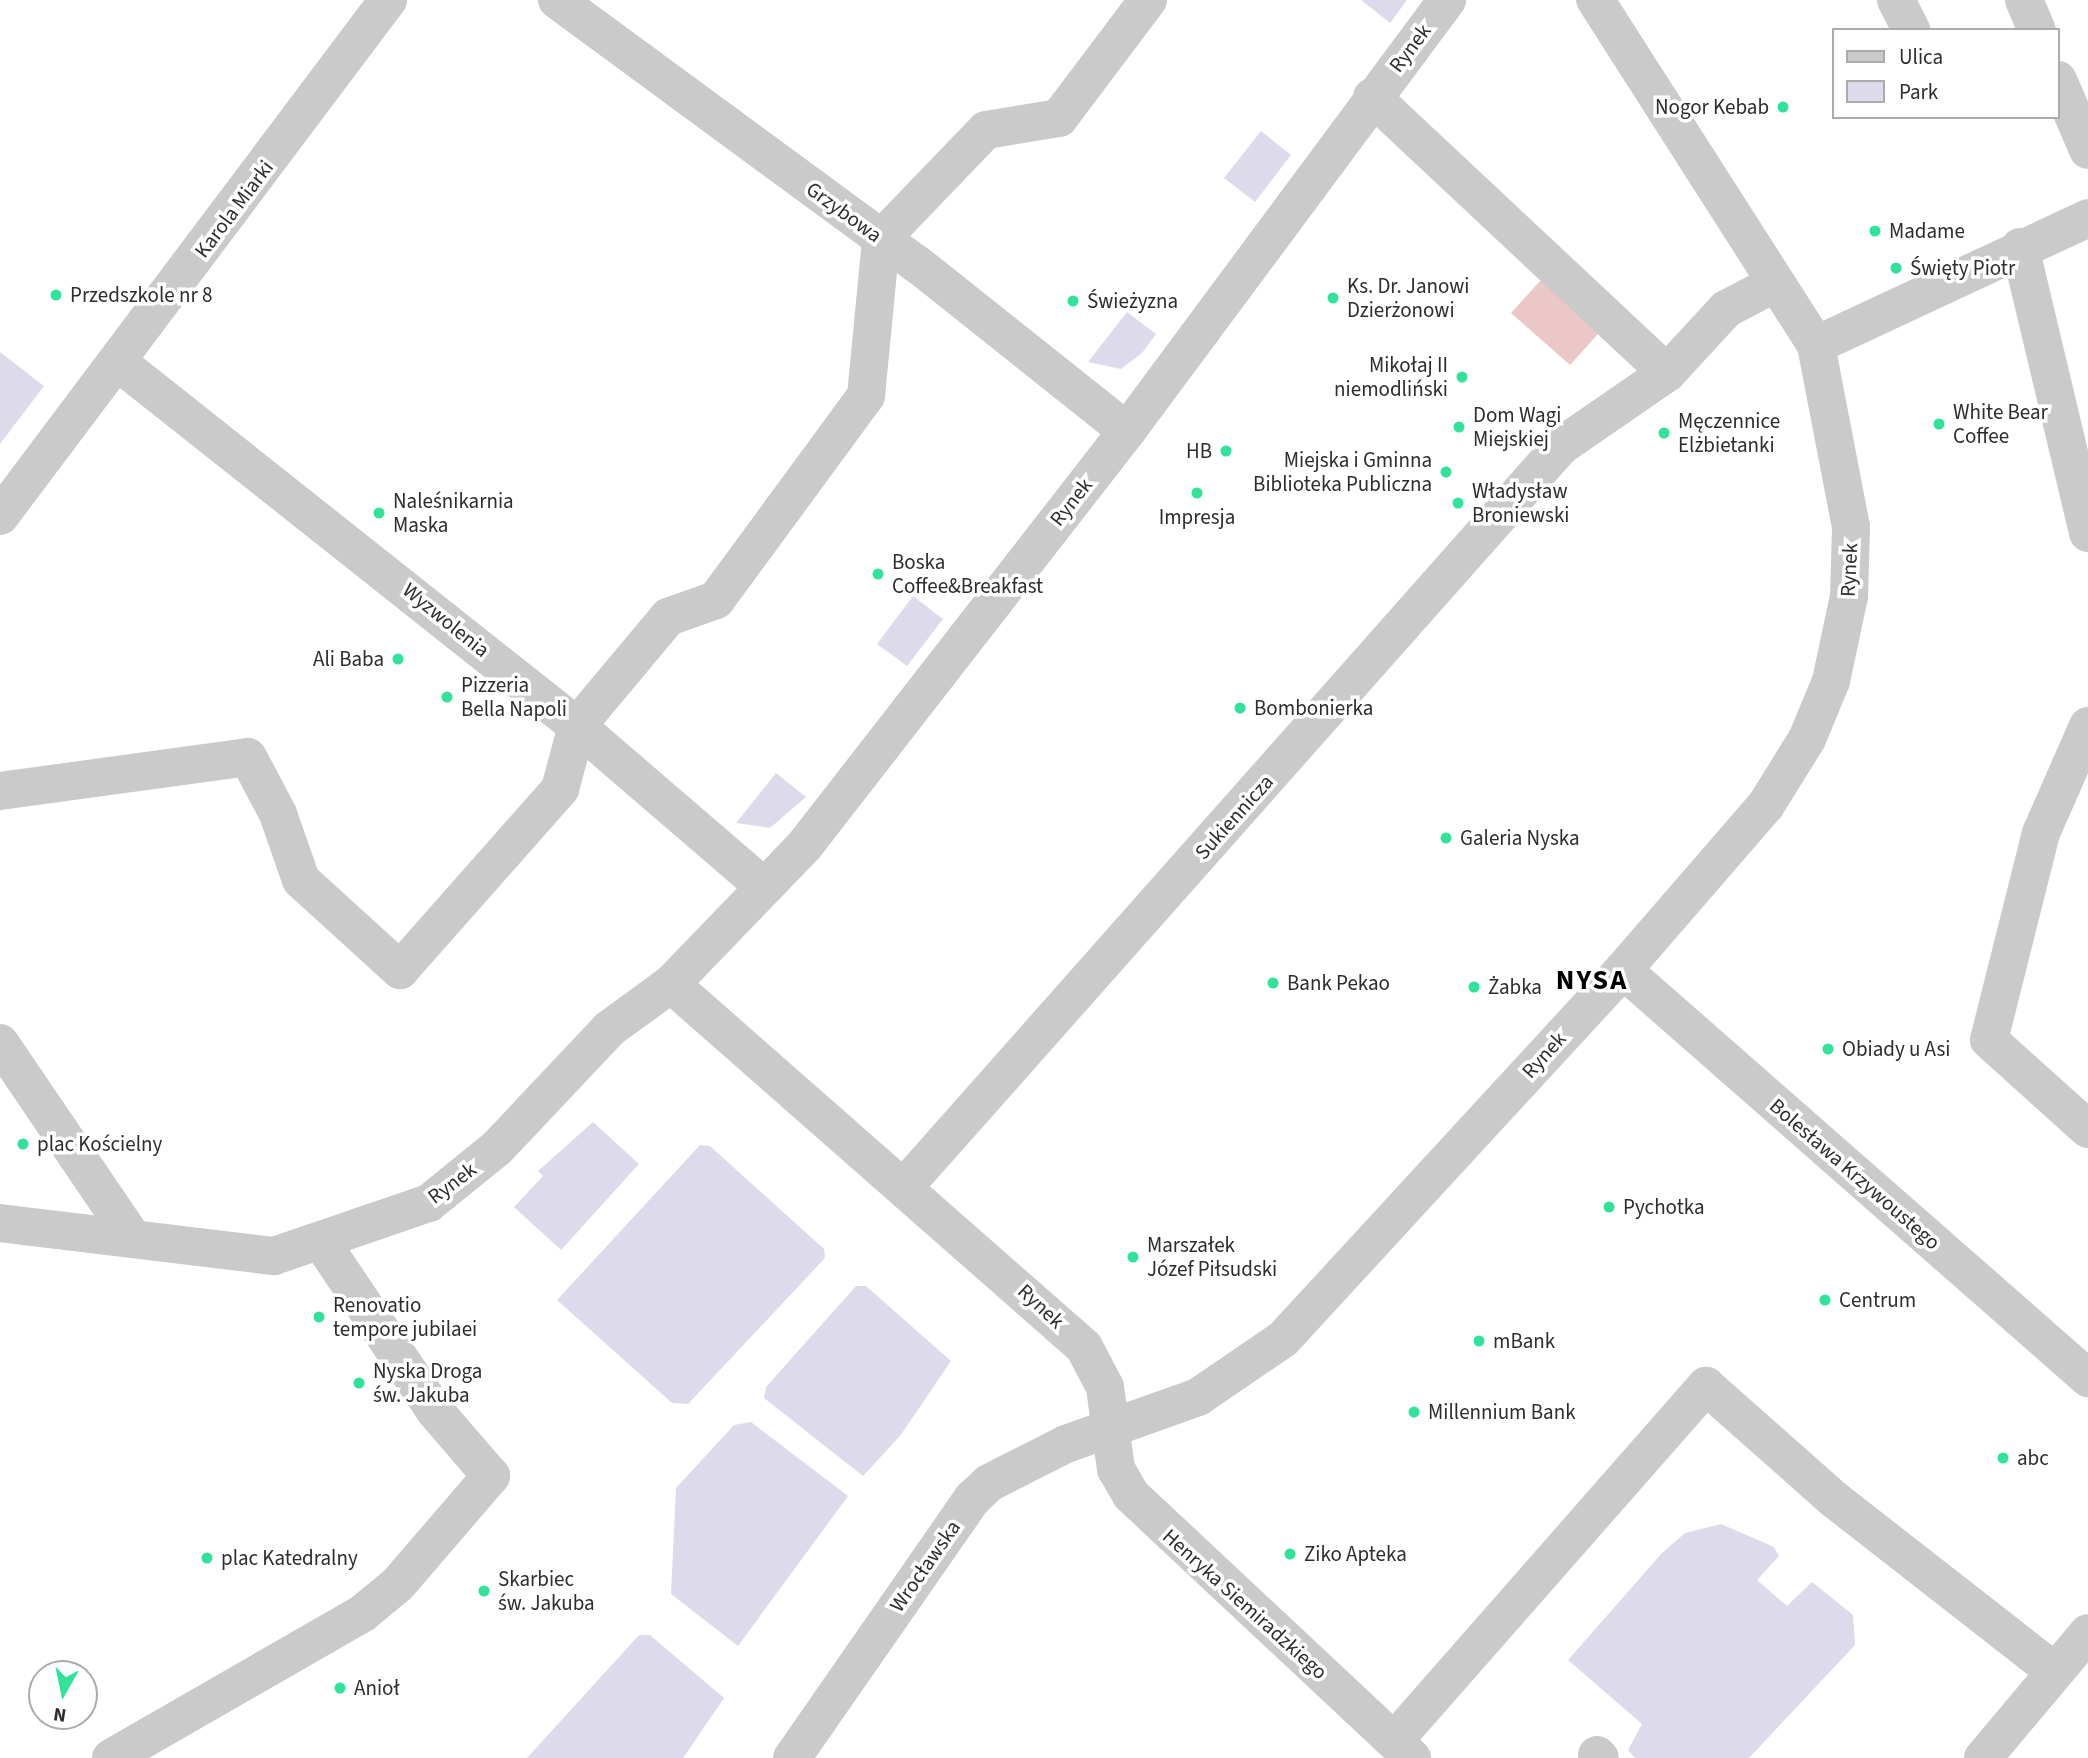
<!DOCTYPE html>
<meta charset="utf-8">
<style>
body{margin:0}
#map{position:relative;width:2088px;height:1758px;overflow:hidden;background:#fff;font-family:"Source Sans 3",sans-serif}
div>[style]{position:absolute}
.green>*{inset:0;background:#dddbeb}
.water>*{inset:0;background:#ebc8c7}
.minor>*{height:38px;margin:-19px;padding:0 19px;transform-origin:19px;border-radius:19px;background:#cacaca}
.dots>*{width:19px;height:19px;translate:-50% -50%;box-sizing:border-box;border:4px solid #fff;border-radius:50%}
span{translate:-50% -50%;white-space:nowrap;text-align:center;line-height:1.15;-webkit-text-stroke:7px #fff;paint-order:stroke}
.street-label{font-size:21px;color:#2d2d2d}
.poi-label{font-size:21px;color:#2d2d2d}
.right{translate:-100% -50%;text-align:right}
.left{translate:0 -50%;text-align:left}
.district-label{font-size:28px;color:#000;font-weight:700;letter-spacing:2px}
.legend{position:absolute;left:1832px;top:28px;width:228px;height:91px;box-sizing:border-box;background:#fff;border:2px solid #ababab;margin:0;padding:9px 12px;list-style:none;font-size:21px;color:#2d2d2d}
.legend li{display:flex;align-items:center;gap:14px;height:35px}
.legend b{width:35px;border:2px solid #ababab}
.north{position:absolute;left:28px;top:1660px;width:70px;height:70px;box-sizing:border-box;background:#fff;border:2px solid #ababab;border-radius:50%;rotate:189deg;font-size:19px;font-weight:700;line-height:28px;text-align:center;color:#2d2d2d}
.north::after{content:'';display:block;margin:auto;width:24px;height:32px;background:#30e398;clip-path:polygon(50% 0,100% 100%,50% 72%,0 100%)}
</style>
<div id="map">
<div class="green">
<i style="clip-path:polygon(1361px 0,1407px 0,1390px 23px)"></i>
<i style="clip-path:polygon(1261px 131px,1291px 155px,1255px 202px,1224px 178px)"></i>
<i style="clip-path:polygon(1127px 312px,1156px 334px,1142px 353px,1121px 369px,1088px 362px)"></i>
<i style="clip-path:polygon(0 352px,44px 386px,0 444px)"></i>
<i style="clip-path:polygon(913px 596px,943px 619px,907px 666px,877px 644px)"></i>
<i style="clip-path:polygon(776px 773px,806px 797px,770px 828px,736px 823px)"></i>
<i style="clip-path:polygon(593px 1122px,639px 1164px,561px 1250px,514px 1207px,543px 1176px,538px 1171px)"></i>
<i style="clip-path:polygon(700px 1145px,710px 1146px,824px 1249px,825px 1258px,688px 1404px,672px 1403px,557px 1300px)"></i>
<i style="clip-path:polygon(856px 1286px,866px 1286px,951px 1361px,900px 1436px,863px 1476px,764px 1398px,766px 1387px)"></i>
<i style="clip-path:polygon(751px 1422px,848px 1496px,738px 1646px,671px 1594px,676px 1488px,734px 1425px)"></i>
<i style="clip-path:polygon(1721px 1524px,1774px 1547px,1779px 1556px,1757px 1580px,1787px 1606px,1812px 1582px,1853px 1615px,1855px 1645px,1749px 1758px,1635px 1758px,1628px 1750px,1642px 1724px,1568px 1660px,1662px 1553px,1685px 1533px)"></i>
<i style="clip-path:polygon(639px 1635px,650px 1635px,724px 1698px,683px 1758px,527px 1758px)"></i>
</div>
<div class="water">
<i style="clip-path:polygon(1559px 260px,1617px 313px,1570px 365px,1511px 313px)"></i>
</div>
<div class="minor">
<i style="left:557px;top:0;width:446px;rotate:36.3deg"></i>
<i style="left:917px;top:264px;width:268px;rotate:38.5deg"></i>
<i style="left:1896px;top:0;width:34px;rotate:63deg"></i>
<i style="left:2024px;top:0;width:33px;rotate:67deg"></i>
<i style="left:2058px;top:80px;width:76px;rotate:66.8deg"></i>
<i style="left:2020px;top:247px;width:294px;rotate:76.6deg"></i>
<i style="left:1816px;top:345px;width:300px;rotate:-25deg"></i>
<i style="left:119px;top:363px;width:584px;rotate:38.4deg"></i>
<i style="left:577px;top:726px;width:247px;rotate:40.7deg"></i>
<i style="left:1667px;top:373px;width:87px;rotate:-47.3deg"></i>
<i style="left:1726px;top:309px;width:54px;rotate:-27.5deg"></i>
<i style="left:0;top:516px;width:646px;rotate:-53.06deg"></i>
<i style="left:2088px;top:726px;width:117px;rotate:113.7deg"></i>
<i style="left:2041px;top:833px;width:213px;rotate:104.1deg"></i>
<i style="left:1989px;top:1040px;width:133px;rotate:42deg"></i>
<i style="left:0;top:791px;width:250px;rotate:-7.8deg"></i>
<i style="left:248px;top:757px;width:64px;rotate:62.2deg"></i>
<i style="left:278px;top:814px;width:70px;rotate:70.8deg"></i>
<i style="left:301px;top:880px;width:134px;rotate:42.3deg"></i>
<i style="left:400px;top:970px;width:242px;rotate:-48.5deg"></i>
<i style="left:560px;top:789px;width:65px;rotate:-74.9deg"></i>
<i style="left:577px;top:726px;width:142px;rotate:-50.1deg"></i>
<i style="left:668px;top:617px;width:51px;rotate:-19.5deg"></i>
<i style="left:716px;top:600px;width:253px;rotate:-53.7deg"></i>
<i style="left:866px;top:396px;width:158px;rotate:-84.5deg"></i>
<i style="left:881px;top:239px;width:151px;rotate:-46.1deg"></i>
<i style="left:986px;top:130px;width:74px;rotate:-9.3deg"></i>
<i style="left:1059px;top:118px;width:148px;rotate:-53deg"></i>
<i style="left:1623px;top:970px;width:619px;rotate:41.26deg"></i>
<i style="left:671px;top:984px;width:550px;rotate:41.31deg"></i>
<i style="left:1084px;top:1347px;width:45px;rotate:62.3deg"></i>
<i style="left:1105px;top:1387px;width:83px;rotate:82.4deg"></i>
<i style="left:1116px;top:1469px;width:30px;rotate:60deg"></i>
<i style="left:1131px;top:1495px;width:385px;rotate:43.1deg"></i>
<i style="left:0;top:1043px;width:233px;rotate:55.8deg"></i>
<i style="left:905px;top:1186px;width:989px;rotate:-48.44deg"></i>
<i style="left:1561px;top:446px;width:129px;rotate:-34.6deg"></i>
<i style="left:1667px;top:373px;width:404px;rotate:-136.9deg"></i>
<i style="left:0;top:1223px;width:276px;rotate:6.9deg"></i>
<i style="left:274px;top:1256px;width:164px;rotate:-18.9deg"></i>
<i style="left:429px;top:1203px;width:87px;rotate:-39deg"></i>
<i style="left:497px;top:1148px;width:163px;rotate:-46.7deg"></i>
<i style="left:609px;top:1029px;width:77px;rotate:-36deg"></i>
<i style="left:671px;top:984px;width:193px;rotate:-46deg"></i>
<i style="left:805px;top:845px;width:524px;rotate:-52.13deg"></i>
<i style="left:1127px;top:431px;width:537px;rotate:-53.41deg"></i>
<i style="left:1394px;top:1741px;width:473px;rotate:-48.7deg"></i>
<i style="left:1706px;top:1386px;width:172px;rotate:41.5deg"></i>
<i style="left:1835px;top:1500px;width:279px;rotate:38deg"></i>
<i style="left:1597px;top:1755px;width:4px;rotate:45deg"></i>
<i style="left:111px;top:1758px;width:291px;rotate:-29.9deg"></i>
<i style="left:363px;top:1613px;width:45px;rotate:-39.6deg"></i>
<i style="left:398px;top:1584px;width:143px;rotate:-49.3deg"></i>
<i style="left:491px;top:1476px;width:86px;rotate:-130.7deg"></i>
<i style="left:435px;top:1411px;width:202px;rotate:-123.9deg"></i>
<i style="left:792px;top:1758px;width:317px;rotate:-55.2deg"></i>
<i style="left:973px;top:1498px;width:22px;rotate:-43deg"></i>
<i style="left:989px;top:1483px;width:86px;rotate:-26.9deg"></i>
<i style="left:1066px;top:1444px;width:140px;rotate:-19.6deg"></i>
<i style="left:1198px;top:1397px;width:103px;rotate:-34.3deg"></i>
<i style="left:1283px;top:1339px;width:502px;rotate:-47.34deg"></i>
<i style="left:1623px;top:970px;width:218px;rotate:-49.1deg"></i>
<i style="left:1766px;top:805px;width:78px;rotate:-58.2deg"></i>
<i style="left:1807px;top:739px;width:63px;rotate:-67.5deg"></i>
<i style="left:1831px;top:681px;width:87px;rotate:-78deg"></i>
<i style="left:1849px;top:596px;width:69px;rotate:-88.3deg"></i>
<i style="left:1851px;top:527px;width:185px;rotate:-100.9deg"></i>
<i style="left:1816px;top:345px;width:410px;rotate:-122.6deg"></i>
<i style="left:1983px;top:1758px;width:163px;rotate:-50deg"></i>
</div>
<div class="dots">
<i style="left:1783px;top:107px;background:#30e398"></i>
<i style="left:1875px;top:231px;background:#30e398"></i>
<i style="left:1896px;top:268px;background:#30e398"></i>
<i style="left:56px;top:295px;background:#30e398"></i>
<i style="left:1333px;top:298px;background:#30e398"></i>
<i style="left:1073px;top:301px;background:#30e398"></i>
<i style="left:1462px;top:377px;background:#30e398"></i>
<i style="left:1939px;top:424px;background:#30e398"></i>
<i style="left:1459px;top:427px;background:#30e398"></i>
<i style="left:1664px;top:433px;background:#30e398"></i>
<i style="left:1226px;top:451px;background:#30e398"></i>
<i style="left:1446px;top:472px;background:#30e398"></i>
<i style="left:1197px;top:493px;background:#30e398"></i>
<i style="left:1458px;top:503px;background:#30e398"></i>
<i style="left:379px;top:513px;background:#30e398"></i>
<i style="left:878px;top:574px;background:#30e398"></i>
<i style="left:398px;top:659px;background:#30e398"></i>
<i style="left:447px;top:697px;background:#30e398"></i>
<i style="left:1240px;top:708px;background:#30e398"></i>
<i style="left:1446px;top:838px;background:#30e398"></i>
<i style="left:1273px;top:983px;background:#30e398"></i>
<i style="left:1474px;top:987px;background:#30e398"></i>
<i style="left:1828px;top:1049px;background:#30e398"></i>
<i style="left:23px;top:1144px;background:#30e398"></i>
<i style="left:1609px;top:1207px;background:#30e398"></i>
<i style="left:1133px;top:1257px;background:#30e398"></i>
<i style="left:1825px;top:1300px;background:#30e398"></i>
<i style="left:319px;top:1317px;background:#30e398"></i>
<i style="left:1479px;top:1341px;background:#30e398"></i>
<i style="left:359px;top:1383px;background:#30e398"></i>
<i style="left:1414px;top:1412px;background:#30e398"></i>
<i style="left:2003px;top:1458px;background:#30e398"></i>
<i style="left:1290px;top:1554px;background:#30e398"></i>
<i style="left:207px;top:1558px;background:#30e398"></i>
<i style="left:484px;top:1591px;background:#30e398"></i>
<i style="left:340px;top:1688px;background:#30e398"></i>
</div>
<div class="street-label">
<span style="left:1410px;top:48px;rotate:-53deg">Rynek</span>
<span style="left:234px;top:209px;rotate:-53deg">Karola Miarki</span>
<span style="left:844px;top:212px;rotate:36deg">Grzybowa</span>
<span style="left:1071px;top:502px;rotate:-52deg">Rynek</span>
<span style="left:1849px;top:570px;rotate:-87deg">Rynek</span>
<span style="left:446px;top:620px;rotate:39deg">Wyzwolenia</span>
<span style="left:1234px;top:817px;rotate:-48deg">Sukiennicza</span>
<span style="left:1544px;top:1055px;rotate:-48deg">Rynek</span>
<span style="left:1855px;top:1174px;rotate:41deg">Bolesława Krzywoustego</span>
<span style="left:452px;top:1183px;rotate:-37deg">Rynek</span>
<span style="left:1041px;top:1306px;rotate:43deg">Rynek</span>
<span style="left:925px;top:1566px;rotate:-55deg">Wrocławska</span>
<span style="left:1245px;top:1604px;rotate:42deg">Henryka Siemiradzkiego</span>
</div>
<div class="poi-label">
<span class="right" style="left:1769px;top:107px">Nogor Kebab</span>
<span class="left" style="left:1889px;top:231px">Madame</span>
<span class="left" style="left:1910px;top:268px">Święty Piotr</span>
<span class="left" style="left:1347px;top:298px">Ks. Dr. Janowi<br>Dzierżonowi</span>
<span class="left" style="left:70px;top:295px">Przedszkole nr 8</span>
<span class="left" style="left:1087px;top:301px">Świeżyzna</span>
<span class="right" style="left:1448px;top:377px">Mikołaj II<br>niemodliński</span>
<span class="left" style="left:1953px;top:424px">White Bear<br>Coffee</span>
<span class="left" style="left:1473px;top:427px">Dom Wagi<br>Miejskiej</span>
<span class="left" style="left:1678px;top:433px">Męczennice<br>Elżbietanki</span>
<span class="right" style="left:1212px;top:451px">HB</span>
<span class="right" style="left:1432px;top:472px">Miejska i Gminna<br>Biblioteka Publiczna</span>
<span class="left" style="left:1472px;top:503px">Władysław<br>Broniewski</span>
<span class="left" style="left:393px;top:513px">Naleśnikarnia<br>Maska</span>
<span style="left:1197px;top:517px">Impresja</span>
<span class="left" style="left:892px;top:574px">Boska<br>Coffee&amp;Breakfast</span>
<span class="right" style="left:384px;top:659px">Ali Baba</span>
<span class="left" style="left:461px;top:697px">Pizzeria<br>Bella Napoli</span>
<span class="left" style="left:1254px;top:708px">Bombonierka</span>
<span class="left" style="left:1460px;top:838px">Galeria Nyska</span>
<span class="left" style="left:1287px;top:983px">Bank Pekao</span>
<span class="left" style="left:1488px;top:987px">Żabka</span>
<span class="left" style="left:1842px;top:1049px">Obiady u Asi</span>
<span class="left" style="left:37px;top:1144px">plac Kościelny</span>
<span class="left" style="left:1623px;top:1207px">Pychotka</span>
<span class="left" style="left:1147px;top:1257px">Marszałek<br>Józef Piłsudski</span>
<span class="left" style="left:1839px;top:1300px">Centrum</span>
<span class="left" style="left:333px;top:1317px">Renovatio<br>tempore jubilaei</span>
<span class="left" style="left:1493px;top:1341px">mBank</span>
<span class="left" style="left:373px;top:1383px">Nyska Droga<br>św. Jakuba</span>
<span class="left" style="left:1428px;top:1412px">Millennium Bank</span>
<span class="left" style="left:2017px;top:1458px">abc</span>
<span class="left" style="left:1304px;top:1554px">Ziko Apteka</span>
<span class="left" style="left:221px;top:1558px">plac Katedralny</span>
<span class="left" style="left:498px;top:1591px">Skarbiec<br>św. Jakuba</span>
<span class="left" style="left:354px;top:1688px">Anioł</span>
</div>
<div class="district-label">
<span style="left:1592px;top:980px">NYSA</span>
</div>
<ul class="legend">
<li><b style="height:9px;background:#cacaca"></b>Ulica</li>
<li><b style="height:19px;background:#dddbeb"></b>Park</li>
</ul>
<div class="north">N</div>
</div>
